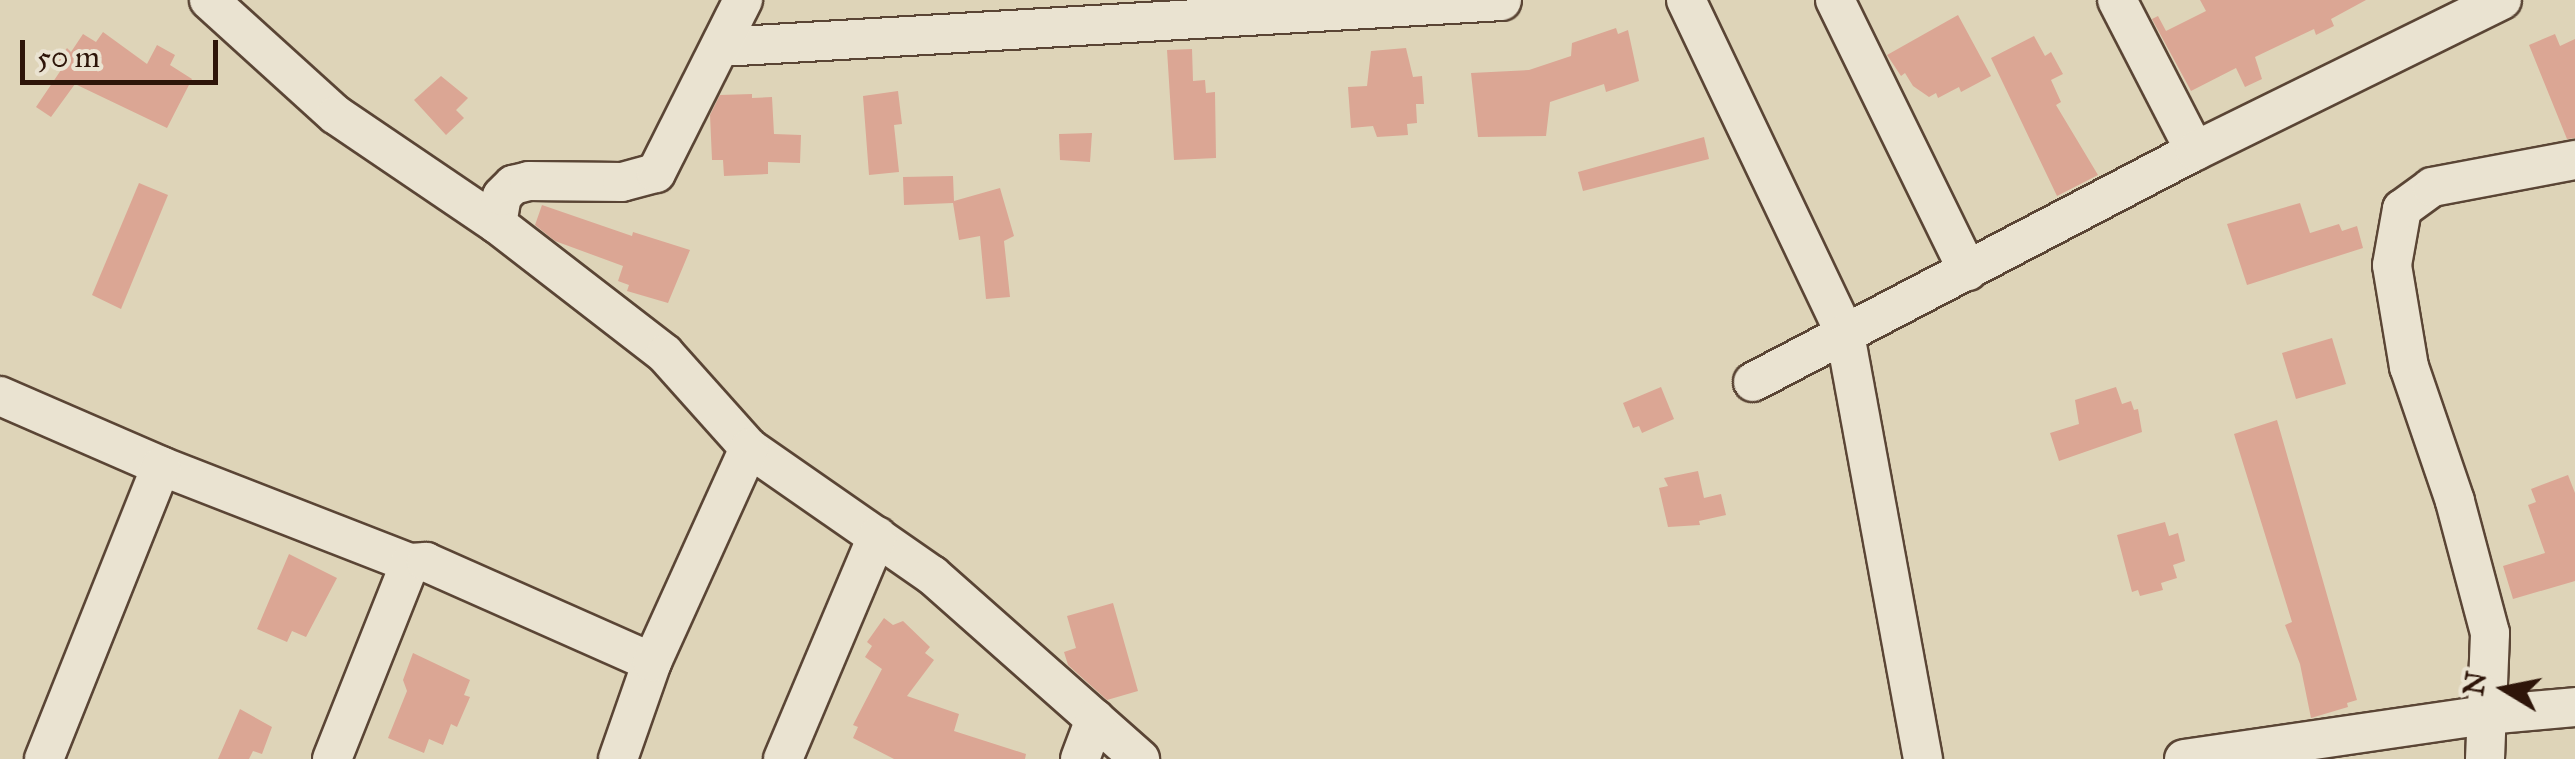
<!DOCTYPE html>
<style>
body{margin:0}
#map{position:relative;width:2575px;height:759px;overflow:hidden;background:#ded4b8;font-family:"IM FELL Great Primer",serif}
div>[style]{position:absolute}
.building>*{inset:0;background:#dba694}
.roads{filter:drop-shadow(2px 0 #5a4535) drop-shadow(-2px 0 #5a4535) drop-shadow(0 2px #5a4535) drop-shadow(0 -2px #5a4535)}
.minor>*{height:38px;margin:-19px;padding:0 19px;transform-origin:19px;border-radius:19px;background:#eae3d1}
span{translate:-50% -50%;white-space:nowrap;text-align:center;line-height:1.15;-webkit-text-stroke:8px #eae3d1;paint-order:stroke}
.north{position:absolute;left:2455px;top:639px;width:100px;height:100px;-webkit-text-stroke:8px #eae3d1;paint-order:stroke;rotate:280deg;font-size:28px;font-weight:700;line-height:40px;text-align:center;color:#2e1509}
.north::after{content:'';display:block;margin:auto;width:35px;height:45px;background:#2e1509;clip-path:polygon(50% 0,100% 100%,50% 72%,0 100%)}
.scale{position:absolute;left:20px;top:40px;width:198px;height:45px;box-sizing:border-box;border:5px solid #2e1509;border-top:0;padding-left:12px;font-size:30px;line-height:35px;white-space:nowrap;color:#2e1509;-webkit-text-stroke:8px #eae3d1;paint-order:stroke}
</style>
<div id="map">
<div class="building">
<i style="clip-path:polygon(2200px 0,2366px 0,2331px 19px,2334px 26px,2316px 35px,2314px 29px,2255px 57px,2262px 79px,2245px 87px,2236px 68px,2191px 91px,2152px 19px,2158px 16px,2166px 31px,2206px 11px)"></i>
<i style="clip-path:polygon(1958px 15px,1991px 76px,1961px 92px,1959px 87px,1938px 98px,1936px 93px,1929px 97px,1913px 86px,1905px 73px,1901px 76px,1887px 55px)"></i>
<i style="clip-path:polygon(1616px 28px,1618px 34px,1628px 30px,1639px 81px,1606px 92px,1604px 84px,1550px 102px,1546px 136px,1478px 137px,1471px 73px,1529px 70px,1571px 56px,1572px 43px)"></i>
<i style="clip-path:polygon(103px 32px,147px 64px,157px 45px,175px 55px,170px 65px,192px 79px,167px 128px,75px 84px,51px 117px,36px 107px,61px 70px,55px 66px,67px 48px,71px 52px,83px 34px,96px 42px)"></i>
<i style="clip-path:polygon(2555px 34px,2560px 46px,2575px 39px,2575px 138px,2567px 139px,2529px 45px)"></i>
<i style="clip-path:polygon(2034px 36px,2045px 56px,2051px 52px,2063px 74px,2051px 80px,2061px 102px,2056px 105px,2098px 175px,2057px 196px,1991px 58px)"></i>
<i style="clip-path:polygon(1406px 48px,1413px 77px,1422px 76px,1424px 104px,1416px 104px,1417px 123px,1407px 124px,1408px 135px,1377px 137px,1373px 126px,1351px 128px,1348px 87px,1367px 86px,1371px 51px)"></i>
<i style="clip-path:polygon(1192px 49px,1193px 81px,1205px 80px,1206px 93px,1215px 92px,1216px 158px,1174px 160px,1167px 50px)"></i>
<i style="clip-path:polygon(441px 76px,468px 98px,456px 110px,464px 118px,446px 135px,414px 100px)"></i>
<i style="clip-path:polygon(898px 91px,902px 124px,894px 125px,899px 172px,869px 175px,863px 96px)"></i>
<i style="clip-path:polygon(752px 94px,752px 98px,772px 97px,774px 134px,801px 135px,800px 163px,768px 162px,768px 174px,724px 176px,723px 160px,712px 160px,710px 115px,720px 95px)"></i>
<i style="clip-path:polygon(1092px 133px,1090px 162px,1060px 160px,1059px 134px)"></i>
<i style="clip-path:polygon(1704px 137px,1709px 159px,1583px 191px,1578px 172px)"></i>
<i style="clip-path:polygon(953px 176px,954px 201px,1000px 188px,1014px 236px,1004px 241px,1010px 297px,986px 299px,980px 236px,959px 240px,953px 203px,904px 205px,903px 177px)"></i>
<i style="clip-path:polygon(139px 183px,168px 195px,121px 309px,92px 295px)"></i>
<i style="clip-path:polygon(2300px 203px,2310px 233px,2339px 224px,2342px 231px,2357px 226px,2363px 248px,2247px 285px,2227px 224px)"></i>
<i style="clip-path:polygon(542px 205px,632px 236px,633px 232px,690px 250px,668px 303px,627px 291px,629px 285px,618px 281px,623px 266px,555px 241px,535px 225px)"></i>
<i style="clip-path:polygon(2332px 338px,2346px 384px,2296px 399px,2282px 353px)"></i>
<i style="clip-path:polygon(1661px 387px,1674px 419px,1642px 433px,1639px 426px,1633px 428px,1623px 403px)"></i>
<i style="clip-path:polygon(2116px 387px,2122px 404px,2131px 401px,2134px 410px,2138px 409px,2142px 432px,2059px 461px,2050px 433px,2079px 424px,2075px 400px)"></i>
<i style="clip-path:polygon(2277px 420px,2357px 700px,2347px 703px,2348px 707px,2311px 718px,2300px 664px,2285px 625px,2292px 622px,2234px 434px)"></i>
<i style="clip-path:polygon(1698px 471px,1704px 498px,1721px 494px,1726px 515px,1699px 521px,1700px 525px,1668px 527px,1659px 488px,1668px 486px,1664px 478px)"></i>
<i style="clip-path:polygon(2568px 475px,2575px 493px,2575px 581px,2513px 599px,2503px 566px,2545px 553px,2528px 505px,2536px 502px,2531px 489px)"></i>
<i style="clip-path:polygon(2165px 522px,2169px 536px,2178px 533px,2185px 561px,2173px 565px,2177px 578px,2161px 583px,2163px 590px,2140px 596px,2138px 590px,2132px 592px,2117px 535px)"></i>
<i style="clip-path:polygon(289px 554px,337px 578px,306px 637px,292px 631px,287px 642px,257px 629px)"></i>
<i style="clip-path:polygon(1113px 603px,1138px 691px,1107px 700px,1068px 665px,1064px 652px,1076px 648px,1067px 616px)"></i>
<i style="clip-path:polygon(884px 618px,893px 625px,903px 621px,930px 647px,925px 653px,934px 660px,907px 696px,959px 714px,954px 731px,1026px 754px,1025px 759px,894px 759px,853px 738px,858px 727px,853px 725px,882px 669px,865px 657px,872px 646px,867px 642px)"></i>
<i style="clip-path:polygon(413px 653px,470px 680px,464px 695px,470px 697px,457px 727px,451px 724px,443px 745px,429px 739px,424px 753px,388px 738px,407px 691px,403px 680px)"></i>
<i style="clip-path:polygon(240px 709px,272px 727px,262px 754px,253px 751px,249px 759px,218px 759px)"></i>
</div>
<div class="roads">
<div class="minor">
<i style="left:209px;top:0;width:171px;rotate:42.2deg"></i>
<i style="left:336px;top:115px;width:194px;rotate:34.1deg"></i>
<i style="left:497px;top:224px;width:212px;rotate:37.7deg"></i>
<i style="left:665px;top:354px;width:126px;rotate:48.2deg"></i>
<i style="left:749px;top:448px;width:223px;rotate:34.8deg"></i>
<i style="left:932px;top:575px;width:278px;rotate:41.5deg"></i>
<i style="left:1686px;top:0;width:370px;rotate:64.5deg"></i>
<i style="left:1845px;top:334px;width:432px;rotate:79.6deg"></i>
<i style="left:1835px;top:0;width:302px;rotate:63.9deg"></i>
<i style="left:2117px;top:0;width:170px;rotate:62.7deg"></i>
<i style="left:721px;top:47px;width:782px;rotate:-3.37deg"></i>
<i style="left:497px;top:224px;width:28px;rotate:-80deg"></i>
<i style="left:502px;top:196px;width:16px;rotate:-45deg"></i>
<i style="left:513px;top:185px;width:16px;rotate:-14deg"></i>
<i style="left:529px;top:181px;width:93px;rotate:0.6deg"></i>
<i style="left:622px;top:182px;width:35px;rotate:-15deg"></i>
<i style="left:656px;top:173px;width:194px;rotate:-63.3deg"></i>
<i style="left:1753px;top:382px;width:499px;rotate:-27.6deg"></i>
<i style="left:2195px;top:151px;width:342px;rotate:-26.2deg"></i>
<i style="left:0;top:396px;width:176px;rotate:23.5deg"></i>
<i style="left:161px;top:466px;width:267px;rotate:21.3deg"></i>
<i style="left:44px;top:759px;width:315px;rotate:-68.2deg"></i>
<i style="left:332px;top:759px;width:211px;rotate:-68.3deg"></i>
<i style="left:410px;top:563px;width:16px;rotate:-4deg"></i>
<i style="left:426px;top:562px;width:247px;rotate:23.9deg"></i>
<i style="left:618px;top:759px;width:103px;rotate:-70.7deg"></i>
<i style="left:652px;top:662px;width:235px;rotate:-65.6deg"></i>
<i style="left:783px;top:759px;width:242px;rotate:-67.1deg"></i>
<i style="left:1080px;top:759px;width:43px;rotate:-69.4deg"></i>
<i style="left:2184px;top:759px;width:305px;rotate:-8.3deg"></i>
<i style="left:2486px;top:715px;width:89px;rotate:-5.1deg"></i>
<i style="left:2485px;top:759px;width:126px;rotate:-87.7deg"></i>
<i style="left:2490px;top:633px;width:137px;rotate:-104.9deg"></i>
<i style="left:2455px;top:501px;width:142px;rotate:-108.9deg"></i>
<i style="left:2409px;top:367px;width:103px;rotate:-99.5deg"></i>
<i style="left:2392px;top:265px;width:57px;rotate:-79.9deg"></i>
<i style="left:2402px;top:209px;width:37px;rotate:-36deg"></i>
<i style="left:2432px;top:187px;width:146px;rotate:-10.7deg"></i>
</div>
</div>
<div class="north">N</div>
<div class="scale">50 m</div>
</div>
